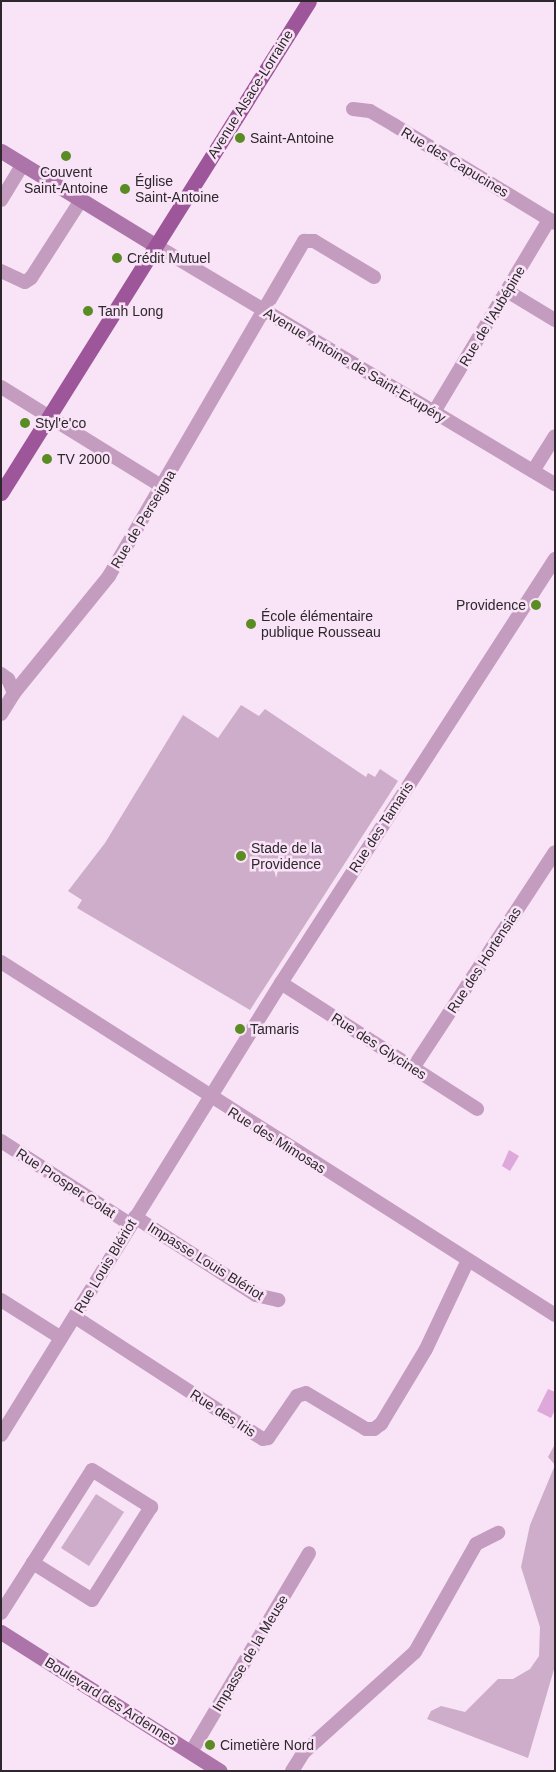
<!DOCTYPE html>
<meta charset="utf-8">
<style>
body{margin:0}
#map{position:relative;width:556px;height:1772px;overflow:hidden;background:#f8e4f6;font-family:Helvetica,sans-serif}
div>[style]{position:absolute}
.green>*{inset:0;background:#cdadca}
.water>*{inset:0;background:#dea8da}
.street>*{height:14px;margin:-7px;padding:0 7px;transform-origin:7px;border-radius:7px;background:#c39cc0}
.secondary>*{height:15px;margin:-7.5px;padding:0 7.5px;transform-origin:7.5px;border-radius:7.5px;background:#ad74aa}
.primary>*{height:15px;margin:-7.5px;padding:0 7.5px;transform-origin:7.5px;border-radius:7.5px;background:#9d5699}
.dots>*{width:14px;height:14px;translate:-50% -50%;box-sizing:border-box;border:2px solid #f8e4f6;border-radius:50%}
span{translate:-50% -50%;white-space:nowrap;text-align:center;line-height:1.15;-webkit-text-stroke:5px #f8e4f6;paint-order:stroke}
.street-label{font-size:14px;color:#2f272e}
.poi-label{font-size:14px;color:#2f272e}
.left{translate:0 -50%;text-align:left}
.right{translate:-100% -50%;text-align:right}
.frame{position:absolute;inset:0;border:2px solid #2f272e;pointer-events:none}
</style>
<div id="map">
<div class="green">
<i style="clip-path:polygon(241px 705px,259px 716px,265px 709px,366px 777px,368px 773px,375px 777px,380px 769px,398px 781px,250px 1010px,77px 908px,82px 900px,68px 891px,105px 843px,183px 715px,218px 738px)"></i>
<i style="clip-path:polygon(555px 1444px,555px 1666px,528px 1758px,427px 1719px,431px 1711px,441px 1706px,465px 1712px,498px 1679px,513px 1679px,530px 1669px,539px 1656px,540px 1627px,521px 1567px,530px 1525px,555px 1465px,548px 1457px)"></i>
<i style="clip-path:polygon(96px 1494px,124px 1512px,89px 1566px,61px 1548px)"></i>
</div>
<div class="water">
<i style="clip-path:polygon(509px 1150px,519px 1156px,510px 1171px,502px 1166px)"></i>
<i style="clip-path:polygon(548px 1389px,555px 1392px,555px 1410px,551px 1418px,537px 1411px)"></i>
</div>
<div class="street">
<i style="left:353px;top:109px;width:17px;rotate:7deg"></i>
<i style="left:370px;top:111px;width:28px;rotate:30deg"></i>
<i style="left:394px;top:125px;width:188px;rotate:31.3deg"></i>
<i style="left:1px;top:200px;width:42px;rotate:-58.6deg"></i>
<i style="left:155px;top:245px;width:466px;rotate:30.9deg"></i>
<i style="left:1px;top:271px;width:26px;rotate:25deg"></i>
<i style="left:25px;top:282px;width:7px;rotate:-34deg"></i>
<i style="left:31px;top:278px;width:93px;rotate:-57.3deg"></i>
<i style="left:507px;top:291px;width:56px;rotate:31.1deg"></i>
<i style="left:1px;top:387px;width:190px;rotate:31.7deg"></i>
<i style="left:434px;top:412px;width:224px;rotate:-59.1deg"></i>
<i style="left:533px;top:471px;width:41px;rotate:-57.8deg"></i>
<i style="left:1px;top:674px;width:9px;rotate:36deg"></i>
<i style="left:8px;top:679px;width:15px;rotate:67deg"></i>
<i style="left:1px;top:714px;width:25px;rotate:-58deg"></i>
<i style="left:14px;top:693px;width:151px;rotate:-50.9deg"></i>
<i style="left:109px;top:576px;width:388px;rotate:-59.8deg"></i>
<i style="left:304px;top:241px;width:10px"></i>
<i style="left:314px;top:241px;width:70px;rotate:31deg"></i>
<i style="left:1px;top:962px;width:657px;rotate:32.5deg"></i>
<i style="left:281px;top:983px;width:233px;rotate:32.7deg"></i>
<i style="left:413px;top:1068px;width:258px;rotate:-56.7deg"></i>
<i style="left:1px;top:1141px;width:153px;rotate:32.8deg"></i>
<i style="left:135px;top:1217px;width:144px;rotate:32.8deg"></i>
<i style="left:256px;top:1295px;width:23px;rotate:13deg"></i>
<i style="left:1px;top:1300px;width:71px;rotate:32.3deg"></i>
<i style="left:75px;top:1317px;width:224px;rotate:33deg"></i>
<i style="left:263px;top:1439px;width:5px;rotate:-11deg"></i>
<i style="left:268px;top:1438px;width:51px;rotate:-55.4deg"></i>
<i style="left:297px;top:1396px;width:9px;rotate:-18deg"></i>
<i style="left:306px;top:1393px;width:70px;rotate:31deg"></i>
<i style="left:366px;top:1429px;width:8px"></i>
<i style="left:374px;top:1429px;width:9px;rotate:-36deg"></i>
<i style="left:381px;top:1424px;width:87px;rotate:-59deg"></i>
<i style="left:426px;top:1349px;width:98px;rotate:-64.7deg"></i>
<i style="left:1px;top:1435px;width:532px;rotate:-58.22deg"></i>
<i style="left:281px;top:983px;width:505px;rotate:-57.13deg"></i>
<i style="left:1px;top:1613px;width:169px;rotate:-57.5deg"></i>
<i style="left:92px;top:1470px;width:70px;rotate:32.1deg"></i>
<i style="left:151px;top:1507px;width:110px;rotate:122.4deg"></i>
<i style="left:92px;top:1600px;width:70px;rotate:-147.9deg"></i>
<i style="left:191px;top:1752px;width:231px;rotate:-59.3deg"></i>
<i style="left:292px;top:1771px;width:22px;rotate:-58deg"></i>
<i style="left:304px;top:1752px;width:149px;rotate:-42deg"></i>
<i style="left:415px;top:1652px;width:124px;rotate:-60.5deg"></i>
<i style="left:476px;top:1544px;width:25px;rotate:-27deg"></i>
</div>
<div class="secondary">
<i style="left:1px;top:151px;width:180px;rotate:31.4deg"></i>
<i style="left:1px;top:1632px;width:259px;rotate:32.4deg"></i>
</div>
<div class="primary">
<i style="left:1px;top:493px;width:580px;rotate:-57.95deg"></i>
</div>
<div class="dots">
<i style="left:240px;top:138px;background:#5a8c23"></i>
<i style="left:66px;top:156px;background:#5a8c23"></i>
<i style="left:125px;top:189px;background:#5a8c23"></i>
<i style="left:117px;top:258px;background:#5a8c23"></i>
<i style="left:88px;top:311px;background:#5a8c23"></i>
<i style="left:25px;top:423px;background:#5a8c23"></i>
<i style="left:47px;top:459px;background:#5a8c23"></i>
<i style="left:536px;top:605px;background:#5a8c23"></i>
<i style="left:251px;top:624px;background:#5a8c23"></i>
<i style="left:241px;top:856px;background:#5a8c23"></i>
<i style="left:240px;top:1029px;background:#5a8c23"></i>
<i style="left:210px;top:1745px;background:#5a8c23"></i>
</div>
<div class="street-label">
<span style="left:250px;top:94px;rotate:-58deg">Avenue Alsace-Lorraine</span>
<span style="left:455px;top:162px;rotate:31deg">Rue des Capucines</span>
<span style="left:492px;top:316px;rotate:-59deg">Rue de l'Aubépine</span>
<span style="left:355px;top:365px;rotate:31deg">Avenue Antoine de Saint-Exupéry</span>
<span style="left:143px;top:519px;rotate:-59deg">Rue de Perseigna</span>
<span style="left:381px;top:827px;rotate:-57deg">Rue des Tamaris</span>
<span style="left:484px;top:960px;rotate:-57deg">Rue des Hortensias</span>
<span style="left:379px;top:1046px;rotate:33deg">Rue des Glycines</span>
<span style="left:277px;top:1140px;rotate:32deg">Rue des Mimosas</span>
<span style="left:66px;top:1183px;rotate:33deg">Rue Prosper Colat</span>
<span style="left:206px;top:1261px;rotate:32deg">Impasse Louis Blériot</span>
<span style="left:105px;top:1266px;rotate:-59deg">Rue Louis Blériot</span>
<span style="left:223px;top:1413px;rotate:33deg">Rue des Iris</span>
<span style="left:250px;top:1653px;rotate:-59deg">Impasse de la Meuse</span>
<span style="left:111px;top:1701px;rotate:32deg">Boulevard des Ardennes</span>
</div>
<div class="poi-label">
<span class="left" style="left:250px;top:138px">Saint-Antoine</span>
<span style="left:66px;top:180px">Couvent<br>Saint-Antoine</span>
<span class="left" style="left:135px;top:189px">Église<br>Saint-Antoine</span>
<span class="left" style="left:127px;top:258px">Crédit Mutuel</span>
<span class="left" style="left:98px;top:311px">Tanh Long</span>
<span class="left" style="left:35px;top:423px">Styl'e'co</span>
<span class="left" style="left:57px;top:459px">TV 2000</span>
<span class="right" style="left:526px;top:605px">Providence</span>
<span class="left" style="left:261px;top:624px">École élémentaire<br>publique Rousseau</span>
<span class="left" style="left:251px;top:856px">Stade de la<br>Providence</span>
<span class="left" style="left:250px;top:1029px">Tamaris</span>
<span class="left" style="left:220px;top:1745px">Cimetière Nord</span>
</div>
<div class="frame"></div>
</div>
